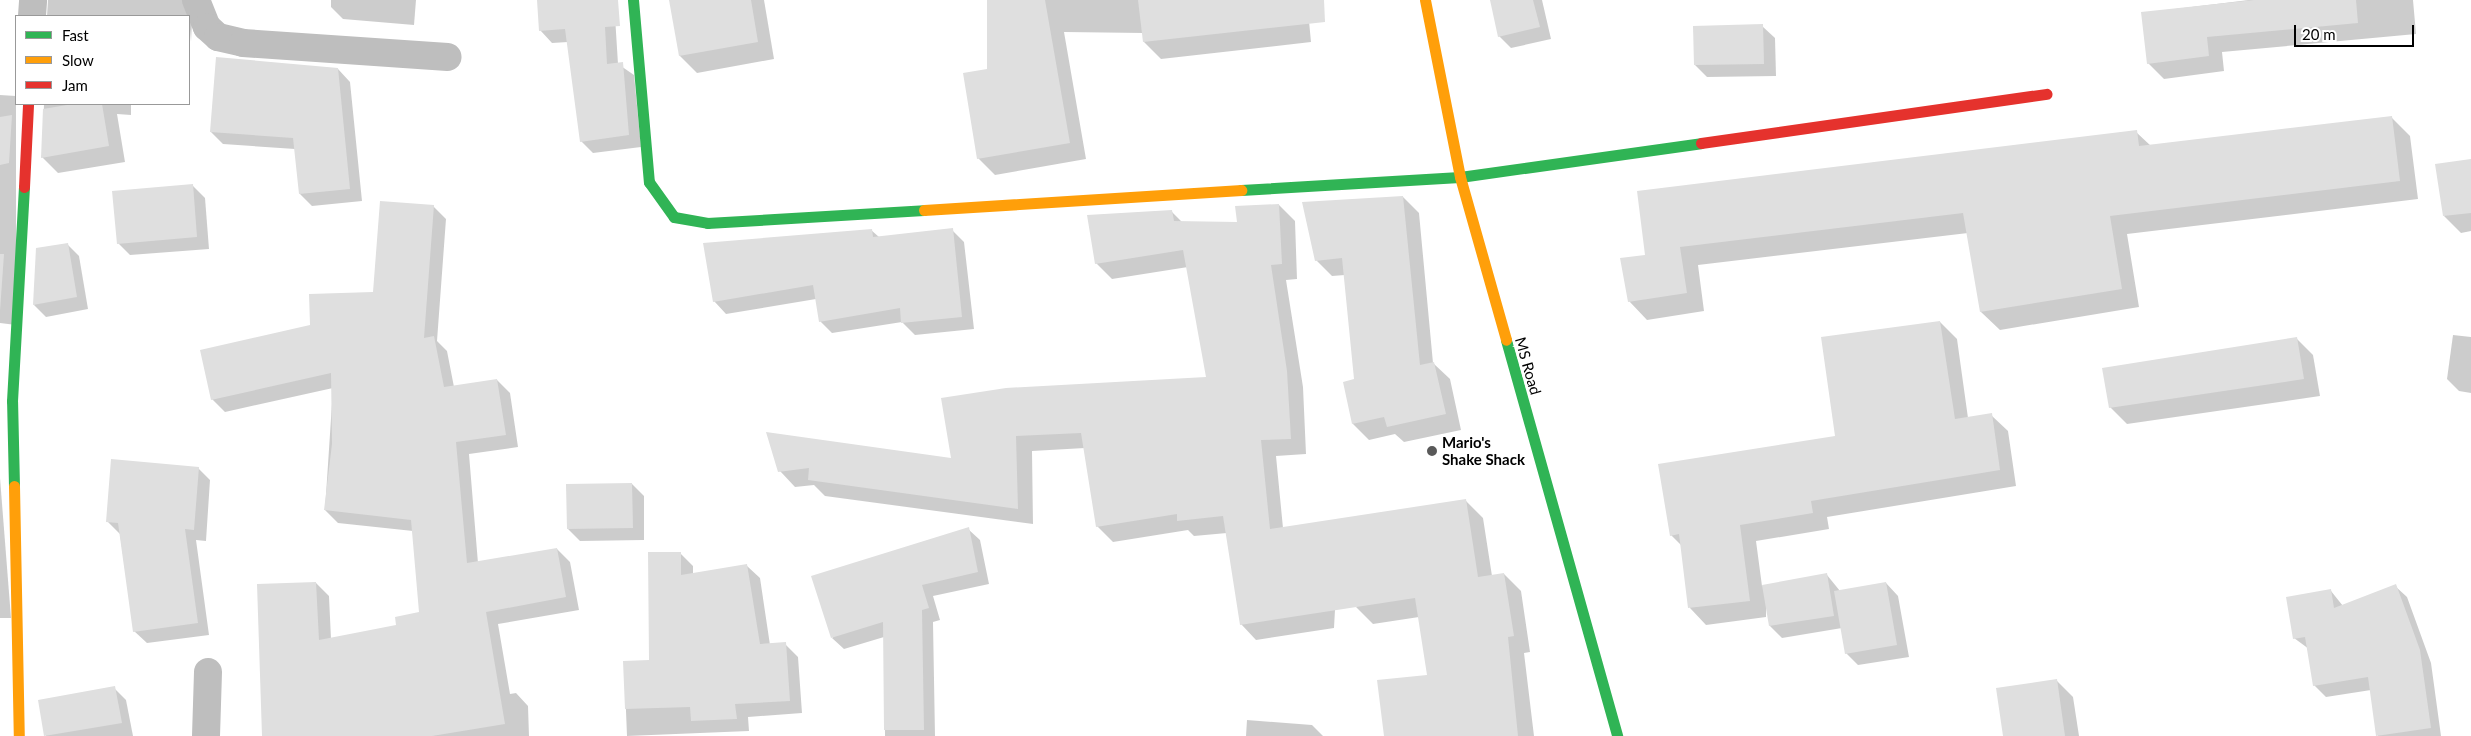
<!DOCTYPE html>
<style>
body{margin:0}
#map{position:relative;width:2471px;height:736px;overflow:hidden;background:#fff;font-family:Lato,sans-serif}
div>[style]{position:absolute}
.shadow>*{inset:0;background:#0003}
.building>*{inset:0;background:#dfdfdf}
.street>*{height:28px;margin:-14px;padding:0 14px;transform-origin:14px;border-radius:14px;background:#bebebe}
.fast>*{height:11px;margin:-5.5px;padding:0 5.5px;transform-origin:5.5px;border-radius:5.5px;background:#30b455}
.slow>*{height:11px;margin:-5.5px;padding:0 5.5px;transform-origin:5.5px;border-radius:5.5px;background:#ff9f0a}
.jam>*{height:11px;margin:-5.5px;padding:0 5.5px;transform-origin:5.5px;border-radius:5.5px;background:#e5322d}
.dots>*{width:14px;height:14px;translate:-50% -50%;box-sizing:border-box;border:2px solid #fff;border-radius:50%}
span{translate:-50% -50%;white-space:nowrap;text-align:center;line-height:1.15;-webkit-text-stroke:5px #fff;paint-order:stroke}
.street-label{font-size:15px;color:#000}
.poi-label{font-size:15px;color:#000;font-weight:700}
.left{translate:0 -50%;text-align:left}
.legend{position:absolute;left:15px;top:15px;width:175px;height:90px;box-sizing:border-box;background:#fff;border:1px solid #999;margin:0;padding:6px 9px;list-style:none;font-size:15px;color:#000}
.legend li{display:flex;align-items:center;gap:10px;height:25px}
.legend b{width:25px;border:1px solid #999}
.scale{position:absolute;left:2294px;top:25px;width:120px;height:22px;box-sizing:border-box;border:2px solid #000;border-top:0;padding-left:6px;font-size:15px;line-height:18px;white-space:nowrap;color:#000;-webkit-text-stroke:4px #fff;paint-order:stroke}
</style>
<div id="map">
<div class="shadow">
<i style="clip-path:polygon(48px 0,193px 0,191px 42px,189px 16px,47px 16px)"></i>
<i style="clip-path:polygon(331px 0,416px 0,414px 25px,343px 19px,331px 7px)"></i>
<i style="clip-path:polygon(538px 0,614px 0,618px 64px,634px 75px,641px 147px,593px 153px,581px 141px,568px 42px,552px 43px,540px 30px)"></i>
<i style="clip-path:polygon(671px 0,764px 0,774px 59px,697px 73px,680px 56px)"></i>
<i style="clip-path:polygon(988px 0,1307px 0,1311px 42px,1161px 59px,1144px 42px,1143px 33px,1064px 32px,1086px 159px,995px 175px,978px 158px,988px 70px)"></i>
<i style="clip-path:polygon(1491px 0,1542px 0,1551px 39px,1511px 48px,1499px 36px)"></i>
<i style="clip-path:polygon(2249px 0,2413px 0,2416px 34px,2222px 52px,2224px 71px,2164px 79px,2148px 63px,2142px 13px)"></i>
<i style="clip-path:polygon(1762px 26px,1775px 38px,1776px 76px,1707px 77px,1695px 65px)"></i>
<i style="clip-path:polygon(338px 69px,350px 82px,362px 201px,312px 206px,300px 194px,295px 149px,223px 144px,211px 132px)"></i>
<i style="clip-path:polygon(0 95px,16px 96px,16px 325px,0 323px)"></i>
<i style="clip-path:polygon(44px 104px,131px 104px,131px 115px,117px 114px,125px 162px,58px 173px,42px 157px)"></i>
<i style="clip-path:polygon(2391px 117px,2410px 136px,2418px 199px,2127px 234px,2139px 307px,2000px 330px,1981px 312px,1968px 233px,1698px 265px,1704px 311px,1647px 320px,1629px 301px,1647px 256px,1638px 192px,2136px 132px,2151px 146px)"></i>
<i style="clip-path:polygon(2471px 160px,2471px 231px,2461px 233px,2444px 216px)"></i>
<i style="clip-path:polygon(193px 186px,205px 198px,209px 249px,130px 255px,118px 243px)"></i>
<i style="clip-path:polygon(1403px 197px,1419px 213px,1433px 363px,1450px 379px,1461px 430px,1404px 442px,1395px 434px,1369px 440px,1353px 424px,1344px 383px,1355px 380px,1345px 275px,1332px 276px,1316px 260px)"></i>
<i style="clip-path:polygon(1279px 205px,1295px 221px,1297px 279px,1286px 280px,1303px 387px,1306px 454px,1276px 456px,1283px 528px,1339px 537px,1334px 628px,1256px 640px,1241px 624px,1227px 533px,1194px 536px,1188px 530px,1113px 542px,1097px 526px,1085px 448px,1032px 451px,1033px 524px,825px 496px,814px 485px,795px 487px,780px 471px,768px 434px,952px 459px,942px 399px,1208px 379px,1188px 267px,1112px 279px,1096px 263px,1172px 212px,1182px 222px,1238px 223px)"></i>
<i style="clip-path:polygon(433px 206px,446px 219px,437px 341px,447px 351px,454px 387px,497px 380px,510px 393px,518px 447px,469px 454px,478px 563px,557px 549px,570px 562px,579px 610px,498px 624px,510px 694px,516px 693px,528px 706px,529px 736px,263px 736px,316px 583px,329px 596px,331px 639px,398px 626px,420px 613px,413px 531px,338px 523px,325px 510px,333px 388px,225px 412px,212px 399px,311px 326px,375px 293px)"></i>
<i style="clip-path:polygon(871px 230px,879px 237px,952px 230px,964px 242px,974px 329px,915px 335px,902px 322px,832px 333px,820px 321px,816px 299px,726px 314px,714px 301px)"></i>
<i style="clip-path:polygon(67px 244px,79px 256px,88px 309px,46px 317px,34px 305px)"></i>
<i style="clip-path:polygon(1940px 322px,1957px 339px,1968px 418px,1991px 415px,2008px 431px,2016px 486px,1827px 517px,1829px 529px,1756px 541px,1762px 586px,1827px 575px,1840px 591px,1886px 583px,1898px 596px,1909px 657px,1858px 665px,1846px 653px,1842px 628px,1782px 638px,1770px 626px,1766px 604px,1766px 617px,1706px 625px,1690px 608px,1682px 546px,1671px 535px,1836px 437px)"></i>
<i style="clip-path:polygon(2453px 335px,2471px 337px,2471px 393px,2459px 391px,2447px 379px)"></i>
<i style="clip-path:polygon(2296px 338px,2313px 355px,2320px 396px,2127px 424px,2110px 407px)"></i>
<i style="clip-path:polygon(198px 468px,210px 480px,206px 541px,196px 540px,209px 635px,147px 643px,134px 631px,120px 534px,108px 522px)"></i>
<i style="clip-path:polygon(0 478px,11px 618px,0 618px)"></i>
<i style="clip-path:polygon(632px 484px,644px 496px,644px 540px,580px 541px,568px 529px)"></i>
<i style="clip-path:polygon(1466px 501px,1483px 518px,1492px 576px,1504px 574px,1521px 591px,1530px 652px,1524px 653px,1534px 736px,1385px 736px,1428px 676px,1419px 617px,1373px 624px,1356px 607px)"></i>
<i style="clip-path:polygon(968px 529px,980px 540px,989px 584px,933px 596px,940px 620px,933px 622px,935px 736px,885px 736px,884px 637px,844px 649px,832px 638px)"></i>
<i style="clip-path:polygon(680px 553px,693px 566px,693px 574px,747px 566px,760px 578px,770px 645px,785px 644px,798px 657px,802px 713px,748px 717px,749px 731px,627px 736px,624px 662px,650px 661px)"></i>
<i style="clip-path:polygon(2395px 586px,2407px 597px,2431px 663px,2441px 736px,2378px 736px,2371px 690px,2326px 697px,2314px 685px,2309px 649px,2294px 638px,2331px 591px,2343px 606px)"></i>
<i style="clip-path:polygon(2056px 680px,2073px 697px,2079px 736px,2004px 736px)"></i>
<i style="clip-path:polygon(114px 688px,126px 700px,133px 736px,46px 736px,39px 701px)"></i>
<i style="clip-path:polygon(1247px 720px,1312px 725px,1323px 736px,1246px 736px)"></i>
</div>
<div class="building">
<i style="clip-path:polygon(537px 0,618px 0,620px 26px,605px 27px,607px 64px,623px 62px,629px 135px,580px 142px,565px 29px,539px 31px)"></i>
<i style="clip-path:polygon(669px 0,751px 0,758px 42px,679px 56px)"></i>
<i style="clip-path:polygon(987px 0,1045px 0,1070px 143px,977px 159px,963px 73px,987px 69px)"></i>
<i style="clip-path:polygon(1138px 0,1324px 0,1325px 22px,1143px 42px)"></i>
<i style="clip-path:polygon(1490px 0,1533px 0,1540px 27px,1498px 37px)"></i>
<i style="clip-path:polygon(2254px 0,2356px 0,2358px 23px,2207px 37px,2209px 56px,2147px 64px,2141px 12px)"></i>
<i style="clip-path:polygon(1763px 24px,1764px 64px,1694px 65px,1693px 26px)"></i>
<i style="clip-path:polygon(216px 57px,338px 68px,350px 189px,299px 194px,293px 138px,210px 132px)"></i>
<i style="clip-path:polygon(73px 104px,102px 104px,109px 146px,41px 158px,43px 109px)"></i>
<i style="clip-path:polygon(12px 115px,9px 163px,0 165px,0 117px)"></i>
<i style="clip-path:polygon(2392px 116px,2400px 181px,2110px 216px,2122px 289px,1980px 312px,1963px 213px,1680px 247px,1687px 293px,1628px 302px,1620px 258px,1645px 255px,1637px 191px,2137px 130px,2139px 146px)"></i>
<i style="clip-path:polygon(2471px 159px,2471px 213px,2443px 216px,2435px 164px)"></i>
<i style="clip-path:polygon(193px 184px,197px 237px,117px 244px,112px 191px)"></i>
<i style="clip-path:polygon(1403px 196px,1420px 365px,1434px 362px,1446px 414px,1387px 427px,1384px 417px,1352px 424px,1343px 382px,1354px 379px,1342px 258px,1315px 261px,1302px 202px)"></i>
<i style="clip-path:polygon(380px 201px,434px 205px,424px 338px,434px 336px,444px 387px,497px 379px,506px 435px,456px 442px,467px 563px,557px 548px,566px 597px,486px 612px,505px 724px,432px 736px,262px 736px,257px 584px,316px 582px,319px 640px,396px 625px,395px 617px,419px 612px,411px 520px,324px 510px,332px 444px,331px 373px,211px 400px,200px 350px,310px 325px,309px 294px,373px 292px)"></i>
<i style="clip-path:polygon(1279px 204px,1282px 264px,1271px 265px,1287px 371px,1291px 439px,1261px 440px,1270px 529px,1466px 499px,1478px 577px,1504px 573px,1514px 636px,1508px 637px,1518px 736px,1384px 736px,1377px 680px,1427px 675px,1415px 598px,1240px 625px,1223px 516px,1177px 521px,1177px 514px,1096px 527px,1081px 433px,1016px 436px,1018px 509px,808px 480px,809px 468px,778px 472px,766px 432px,951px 458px,941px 398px,1006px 388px,1206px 377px,1183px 250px,1095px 264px,1087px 215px,1172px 210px,1174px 221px,1237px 222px,1235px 206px)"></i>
<i style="clip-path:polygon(953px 228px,962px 317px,901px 323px,900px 308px,819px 322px,813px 285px,713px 302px,703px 243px,872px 229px,873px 237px)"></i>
<i style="clip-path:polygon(68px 243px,77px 297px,33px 305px,36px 248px)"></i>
<i style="clip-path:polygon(0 254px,4px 254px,0 311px)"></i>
<i style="clip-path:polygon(1940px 321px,1955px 419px,1992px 413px,2000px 470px,1811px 501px,1813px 513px,1740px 525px,1750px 601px,1688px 608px,1679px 534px,1670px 536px,1658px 464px,1835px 436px,1821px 337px)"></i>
<i style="clip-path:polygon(2297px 337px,2304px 379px,2109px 408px,2102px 368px)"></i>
<i style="clip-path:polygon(111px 459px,199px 467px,194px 530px,185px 529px,198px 623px,133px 632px,118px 523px,106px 522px)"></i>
<i style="clip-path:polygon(632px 483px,633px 528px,567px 529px,566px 484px)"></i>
<i style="clip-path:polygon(969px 527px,978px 572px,922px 585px,929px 608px,922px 610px,924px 730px,884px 730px,883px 622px,831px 638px,811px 576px)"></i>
<i style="clip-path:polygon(648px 552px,681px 552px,681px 575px,747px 564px,760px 644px,786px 642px,790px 701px,735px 704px,737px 719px,691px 721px,690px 707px,625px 709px,623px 661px,649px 660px)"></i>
<i style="clip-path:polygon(1827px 573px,1834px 616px,1769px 626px,1762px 585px)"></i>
<i style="clip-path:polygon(1886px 582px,1897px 645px,1845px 654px,1834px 591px)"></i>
<i style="clip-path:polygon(2396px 584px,2420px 650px,2431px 728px,2376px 736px,2368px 677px,2313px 686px,2305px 637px,2293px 639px,2286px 597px,2331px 589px,2334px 608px)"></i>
<i style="clip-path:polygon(2057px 679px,2065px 736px,2003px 736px,1996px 688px)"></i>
<i style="clip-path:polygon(115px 686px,122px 723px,44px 736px,38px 700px)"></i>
</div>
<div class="street">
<i style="left:196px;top:0;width:29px;rotate:68deg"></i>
<i style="left:207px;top:27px;width:15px;rotate:42deg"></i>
<i style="left:218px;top:37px;width:26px;rotate:13deg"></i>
<i style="left:243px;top:43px;width:205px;rotate:3.9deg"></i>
<i style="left:32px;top:16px;width:16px;rotate:-86deg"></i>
<i style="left:206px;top:736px;width:64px;rotate:-88.2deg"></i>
</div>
<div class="fast">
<i style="left:633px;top:0;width:183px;rotate:85deg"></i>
<i style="left:649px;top:182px;width:43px;rotate:54.5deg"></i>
<i style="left:674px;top:217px;width:34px;rotate:10deg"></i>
<i style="left:707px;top:223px;width:217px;rotate:-3.4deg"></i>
<i style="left:1241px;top:190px;width:219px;rotate:-3.4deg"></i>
<i style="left:1460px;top:177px;width:243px;rotate:-8deg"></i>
<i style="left:1506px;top:340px;width:411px;rotate:74.3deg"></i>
<i style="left:14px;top:486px;width:85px;rotate:-91.3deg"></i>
<i style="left:12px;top:401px;width:214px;rotate:-86.8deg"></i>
</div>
<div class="slow">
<i style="left:1425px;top:0;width:180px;rotate:78.8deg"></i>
<i style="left:1460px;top:177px;width:169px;rotate:74.2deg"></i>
<i style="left:924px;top:210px;width:318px;rotate:-3.6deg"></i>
<i style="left:14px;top:486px;width:250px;rotate:88.9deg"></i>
</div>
<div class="jam">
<i style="left:1701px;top:143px;width:349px;rotate:-8.1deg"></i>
<i style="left:24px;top:187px;width:83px;rotate:-87.2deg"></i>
</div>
<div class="dots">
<i style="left:1432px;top:451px;background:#595959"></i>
</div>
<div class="street-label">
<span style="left:1528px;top:366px;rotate:74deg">MS Road</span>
</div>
<div class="poi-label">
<span class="left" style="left:1442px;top:451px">Mario's<br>Shake Shack</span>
</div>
<ul class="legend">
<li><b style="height:6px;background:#30b455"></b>Fast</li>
<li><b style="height:6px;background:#ff9f0a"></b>Slow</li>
<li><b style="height:6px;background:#e5322d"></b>Jam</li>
</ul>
<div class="scale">20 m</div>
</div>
